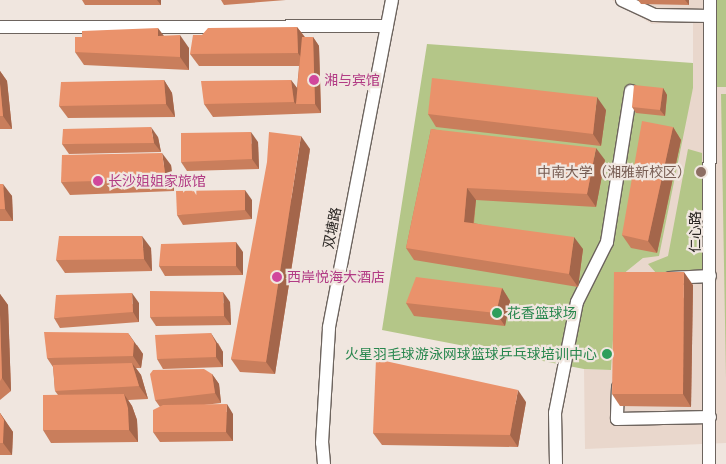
<!DOCTYPE html>
<meta charset="utf-8">
<style>
body{margin:0}
#map{position:relative;width:726px;height:464px;overflow:hidden;background:#f0e6df;font-family:Inter,"Noto Sans SC",sans-serif}
div>[style]{position:absolute}
.built>*{inset:0;background:#e9d7cc}
.green>*{inset:0;background:#b4c688}
.roads{filter:drop-shadow(1px 0 #6d645e) drop-shadow(-1px 0 #6d645e) drop-shadow(0 1px #6d645e) drop-shadow(0 -1px #6d645e)}
.minor>*{height:12px;margin:-6px;padding:0 6px;transform-origin:6px;border-radius:6px;background:#fff}
.wall>*{inset:0;background:#c97e5c}
.shaded-wall>*{inset:0;background:#a4664b}
.building>*{inset:0;background:#ea926b}
.dots>*{width:14px;height:14px;translate:-50% -50%;box-sizing:border-box;border:2px solid #f0e6df;border-radius:50%}
span{translate:-50% -50%;white-space:nowrap;text-align:center;line-height:1.15;-webkit-text-stroke:4.5px #f0e6df;paint-order:stroke}
.hotel-label{font-size:14px;color:#b23c85}
.left{translate:0 -50%;text-align:left}
.education-label{font-size:14px;color:#785e54}
.right{translate:-100% -50%;text-align:right}
.street-label{font-size:14px;color:#2a2623}
.leisure-label{font-size:14px;color:#27864d}
</style>
<div id="map">
<div class="built">
<i style="clip-path:polygon(612px 0,726px 0,726px 443px,585px 449px,584px 369px,611px 370px,617px 279px,643px 258px,693px 88px,693px 20px,652px 24px)"></i>
</div>
<div class="green">
<i style="clip-path:polygon(711px 0,726px 0,726px 87px,711px 87px)"></i>
<i style="clip-path:polygon(427px 44px,693px 63px,693px 88px,659px 256px,643px 258px,617px 279px,611px 370px,584px 369px,382px 330px)"></i>
<i style="clip-path:polygon(721px 94px,726px 94px,726px 378px)"></i>
<i style="clip-path:polygon(688px 149px,702px 153px,702px 270px,657px 274px,648px 264px,668px 256px)"></i>
</div>
<div class="roads">
<div class="minor">
<i style="left:622px;top:0;width:35px;rotate:25deg"></i>
<i style="left:654px;top:15px;width:56px;rotate:1deg"></i>
<i style="left:0;top:27px;width:387px;rotate:-0.1deg"></i>
<i style="left:670px;top:278px;width:40px;rotate:-2.9deg"></i>
<i style="left:618px;top:387px;width:32px;rotate:92deg"></i>
<i style="left:617px;top:419px;width:93px;rotate:-1.2deg"></i>
<i style="left:324px;top:464px;width:21px;rotate:-95deg"></i>
<i style="left:322px;top:443px;width:116px;rotate:-86.5deg"></i>
<i style="left:329px;top:327px;width:333px;rotate:-79.1deg"></i>
<i style="left:556px;top:464px;width:51px;rotate:-91.1deg"></i>
<i style="left:555px;top:413px;width:113px;rotate:-78.8deg"></i>
<i style="left:577px;top:302px;width:67px;rotate:-63.4deg"></i>
<i style="left:607px;top:242px;width:153px;rotate:-81deg"></i>
<i style="left:709px;top:464px;width:464px;rotate:-89.9deg"></i>
</div>
</div>
<div class="wall">
<i style="clip-path:polygon(82px 0,161px 0,161px 5px,85px 5px)"></i>
<i style="clip-path:polygon(221px 0,286px 0,224px 5px)"></i>
<i style="clip-path:polygon(638px 0,689px 0,689px 5px,641px 4px)"></i>
<i style="clip-path:polygon(297px 27px,305px 37px,313px 37px,319px 46px,321px 113px,213px 117px,204px 104px,291px 80px,297px 88px,299px 66px,199px 66px,190px 54px)"></i>
<i style="clip-path:polygon(164px 36px,189px 48px,189px 70px,84px 65px,75px 52px)"></i>
<i style="clip-path:polygon(0 71px,7px 81px,12px 129px,0 129px)"></i>
<i style="clip-path:polygon(164px 80px,172px 93px,175px 117px,68px 118px,59px 106px)"></i>
<i style="clip-path:polygon(663px 88px,667px 95px,665px 116px,636px 113px,632px 107px)"></i>
<i style="clip-path:polygon(606px 110px,601px 146px,436px 127px,428px 114px)"></i>
<i style="clip-path:polygon(673px 127px,681px 140px,657px 253px,631px 248px,622px 235px)"></i>
<i style="clip-path:polygon(431px 129px,605px 160px,596px 207px,476px 200px,474px 223px,583px 249px,578px 287px,414px 260px,406px 248px)"></i>
<i style="clip-path:polygon(158px 137px,161px 152px,69px 154px,62px 144px)"></i>
<i style="clip-path:polygon(258px 142px,259px 169px,187px 171px,181px 162px)"></i>
<i style="clip-path:polygon(310px 149px,275px 374px,240px 372px,231px 359px)"></i>
<i style="clip-path:polygon(171px 165px,174px 191px,70px 195px,61px 182px)"></i>
<i style="clip-path:polygon(0 184px,12px 196px,13px 221px,0 221px)"></i>
<i style="clip-path:polygon(252px 200px,252px 219px,183px 225px,177px 215px)"></i>
<i style="clip-path:polygon(151px 248px,152px 271px,65px 273px,56px 260px)"></i>
<i style="clip-path:polygon(243px 252px,243px 275px,165px 276px,159px 266px)"></i>
<i style="clip-path:polygon(693px 285px,691px 407px,620px 406px,612px 394px)"></i>
<i style="clip-path:polygon(502px 288px,510px 301px,505px 326px,414px 316px,406px 303px)"></i>
<i style="clip-path:polygon(0 294px,8px 305px,11px 391px,0 400px)"></i>
<i style="clip-path:polygon(230px 302px,231px 325px,156px 326px,150px 317px)"></i>
<i style="clip-path:polygon(139px 303px,139px 322px,60px 328px,54px 318px)"></i>
<i style="clip-path:polygon(218px 343px,223px 352px,223px 367px,163px 369px,157px 359px)"></i>
<i style="clip-path:polygon(137px 345px,143px 354px,141px 368px,136px 368px,141px 375px,148px 399px,128px 400px,132px 406px,137px 420px,138px 442px,51px 443px,43px 430px,58px 395px,55px 391px,53px 367px,47px 358px)"></i>
<i style="clip-path:polygon(212px 374px,219px 384px,221px 403px,204px 405px,233px 414px,233px 441px,160px 442px,153px 432px,160px 407px,155px 400px)"></i>
<i style="clip-path:polygon(526px 402px,518px 447px,382px 445px,373px 433px)"></i>
<i style="clip-path:polygon(0 413px,13px 432px,12px 455px,0 455px)"></i>
</div>
<div class="shaded-wall">
<i style="clip-path:polygon(157px 0,161px 0,161px 5px)"></i>
<i style="clip-path:polygon(685px 0,689px 0,689px 5px)"></i>
<i style="clip-path:polygon(297px 27px,306px 39px,307px 66px,298px 53px)"></i>
<i style="clip-path:polygon(158px 28px,167px 40px,158px 36px)"></i>
<i style="clip-path:polygon(180px 35px,189px 48px,189px 70px,180px 57px)"></i>
<i style="clip-path:polygon(313px 37px,319px 46px,321px 113px,315px 104px)"></i>
<i style="clip-path:polygon(0 71px,7px 81px,12px 129px,3px 116px,0 84px)"></i>
<i style="clip-path:polygon(164px 80px,172px 93px,175px 117px,166px 104px)"></i>
<i style="clip-path:polygon(291px 80px,300px 92px,296px 104px,294px 102px)"></i>
<i style="clip-path:polygon(663px 88px,667px 95px,665px 116px,660px 110px)"></i>
<i style="clip-path:polygon(597px 97px,606px 110px,601px 146px,593px 134px)"></i>
<i style="clip-path:polygon(151px 127px,158px 137px,161px 152px,154px 143px)"></i>
<i style="clip-path:polygon(673px 127px,681px 140px,657px 253px,648px 241px)"></i>
<i style="clip-path:polygon(251px 132px,258px 142px,259px 169px,252px 159px)"></i>
<i style="clip-path:polygon(301px 136px,310px 149px,275px 374px,266px 362px)"></i>
<i style="clip-path:polygon(596px 148px,605px 160px,596px 207px,587px 194px)"></i>
<i style="clip-path:polygon(162px 153px,171px 165px,174px 191px,166px 179px)"></i>
<i style="clip-path:polygon(3px 184px,12px 196px,13px 221px,5px 209px)"></i>
<i style="clip-path:polygon(467px 188px,476px 200px,472px 234px,464px 222px)"></i>
<i style="clip-path:polygon(245px 190px,252px 200px,252px 219px,245px 210px)"></i>
<i style="clip-path:polygon(142px 236px,151px 248px,152px 271px,144px 259px)"></i>
<i style="clip-path:polygon(574px 237px,583px 249px,578px 287px,569px 274px)"></i>
<i style="clip-path:polygon(236px 242px,243px 252px,243px 275px,236px 266px)"></i>
<i style="clip-path:polygon(684px 272px,693px 285px,691px 407px,683px 394px)"></i>
<i style="clip-path:polygon(502px 288px,510px 301px,505px 326px,496px 313px)"></i>
<i style="clip-path:polygon(223px 292px,230px 302px,231px 325px,224px 316px)"></i>
<i style="clip-path:polygon(132px 293px,139px 303px,139px 322px,133px 312px)"></i>
<i style="clip-path:polygon(0 294px,8px 305px,11px 391px,2px 378px,0 315px)"></i>
<i style="clip-path:polygon(128px 333px,143px 354px,141px 368px,133px 356px)"></i>
<i style="clip-path:polygon(211px 333px,223px 352px,223px 367px,216px 357px)"></i>
<i style="clip-path:polygon(132px 363px,141px 375px,148px 399px,139px 386px)"></i>
<i style="clip-path:polygon(212px 374px,219px 384px,221px 403px,215px 393px)"></i>
<i style="clip-path:polygon(518px 390px,526px 402px,518px 447px,510px 435px)"></i>
<i style="clip-path:polygon(124px 394px,132px 406px,137px 420px,138px 442px,129px 430px)"></i>
<i style="clip-path:polygon(227px 404px,233px 414px,233px 441px,226px 432px)"></i>
<i style="clip-path:polygon(0 413px,13px 432px,12px 455px,3px 443px)"></i>
</div>
<div class="building">
<i style="clip-path:polygon(297px 27px,298px 53px,190px 54px,193px 35px,202px 35px,208px 28px)"></i>
<i style="clip-path:polygon(158px 28px,158px 36px,180px 35px,180px 57px,75px 52px,75px 37px,82px 37px,82px 31px)"></i>
<i style="clip-path:polygon(302px 37px,313px 37px,315px 104px,296px 104px)"></i>
<i style="clip-path:polygon(432px 78px,597px 97px,593px 134px,428px 114px)"></i>
<i style="clip-path:polygon(164px 80px,166px 104px,59px 106px,61px 82px)"></i>
<i style="clip-path:polygon(291px 80px,294px 102px,204px 104px,201px 81px)"></i>
<i style="clip-path:polygon(0 84px,3px 116px,0 116px)"></i>
<i style="clip-path:polygon(634px 85px,663px 88px,660px 110px,632px 107px)"></i>
<i style="clip-path:polygon(642px 121px,673px 127px,648px 241px,622px 235px)"></i>
<i style="clip-path:polygon(151px 127px,154px 143px,62px 144px,63px 129px)"></i>
<i style="clip-path:polygon(431px 129px,596px 148px,587px 194px,467px 188px,464px 222px,574px 237px,569px 274px,406px 248px)"></i>
<i style="clip-path:polygon(251px 132px,252px 159px,181px 162px,181px 133px)"></i>
<i style="clip-path:polygon(269px 132px,301px 136px,266px 362px,231px 359px,267px 162px)"></i>
<i style="clip-path:polygon(162px 153px,166px 179px,61px 182px,62px 155px)"></i>
<i style="clip-path:polygon(0 184px,3px 184px,5px 209px,0 209px)"></i>
<i style="clip-path:polygon(245px 190px,245px 210px,177px 215px,176px 191px)"></i>
<i style="clip-path:polygon(59px 236px,142px 236px,144px 259px,56px 260px)"></i>
<i style="clip-path:polygon(236px 242px,236px 266px,159px 266px,161px 244px)"></i>
<i style="clip-path:polygon(614px 272px,684px 272px,683px 394px,612px 394px)"></i>
<i style="clip-path:polygon(416px 277px,502px 288px,496px 313px,406px 303px)"></i>
<i style="clip-path:polygon(150px 291px,223px 292px,224px 316px,150px 317px)"></i>
<i style="clip-path:polygon(132px 293px,133px 312px,54px 318px,56px 295px)"></i>
<i style="clip-path:polygon(0 315px,2px 378px,0 381px)"></i>
<i style="clip-path:polygon(44px 332px,128px 333px,134px 342px,133px 356px,47px 358px)"></i>
<i style="clip-path:polygon(211px 333px,216px 343px,216px 357px,157px 359px,155px 335px)"></i>
<i style="clip-path:polygon(376px 359px,518px 390px,510px 435px,373px 433px)"></i>
<i style="clip-path:polygon(132px 363px,139px 386px,55px 391px,53px 365px)"></i>
<i style="clip-path:polygon(204px 369px,212px 374px,215px 393px,155px 400px,150px 374px,153px 370px)"></i>
<i style="clip-path:polygon(124px 394px,128px 408px,129px 430px,43px 430px,43px 395px)"></i>
<i style="clip-path:polygon(227px 404px,226px 432px,153px 432px,153px 410px,163px 405px)"></i>
<i style="clip-path:polygon(0 413px,4px 420px,3px 443px,0 443px)"></i>
</div>
<div class="dots">
<i style="left:314px;top:80px;background:#d1479c"></i>
<i style="left:701px;top:172px;background:#8d6e63"></i>
<i style="left:98px;top:181px;background:#d1479c"></i>
<i style="left:277px;top:277px;background:#d1479c"></i>
<i style="left:497px;top:313px;background:#2e9e5b"></i>
<i style="left:607px;top:354px;background:#2e9e5b"></i>
</div>
<div class="hotel-label">
<span class="left" style="left:324px;top:80px">湘与宾馆</span>
<span class="left" style="left:108px;top:181px">长沙姐姐家旅馆</span>
<span class="left" style="left:287px;top:277px">西岸悦海大酒店</span>
</div>
<div class="education-label">
<span class="right" style="left:691px;top:172px">中南大学（湘雅新校区）</span>
</div>
<div class="street-label">
<span style="left:332px;top:228px;rotate:-79deg">双塘路</span>
<span style="left:695px;top:232px;rotate:-90deg">仁心路</span>
</div>
<div class="leisure-label">
<span class="left" style="left:507px;top:313px">花香篮球场</span>
<span class="right" style="left:597px;top:354px">火星羽毛球游泳网球篮球乒乓球培训中心</span>
</div>
</div>
